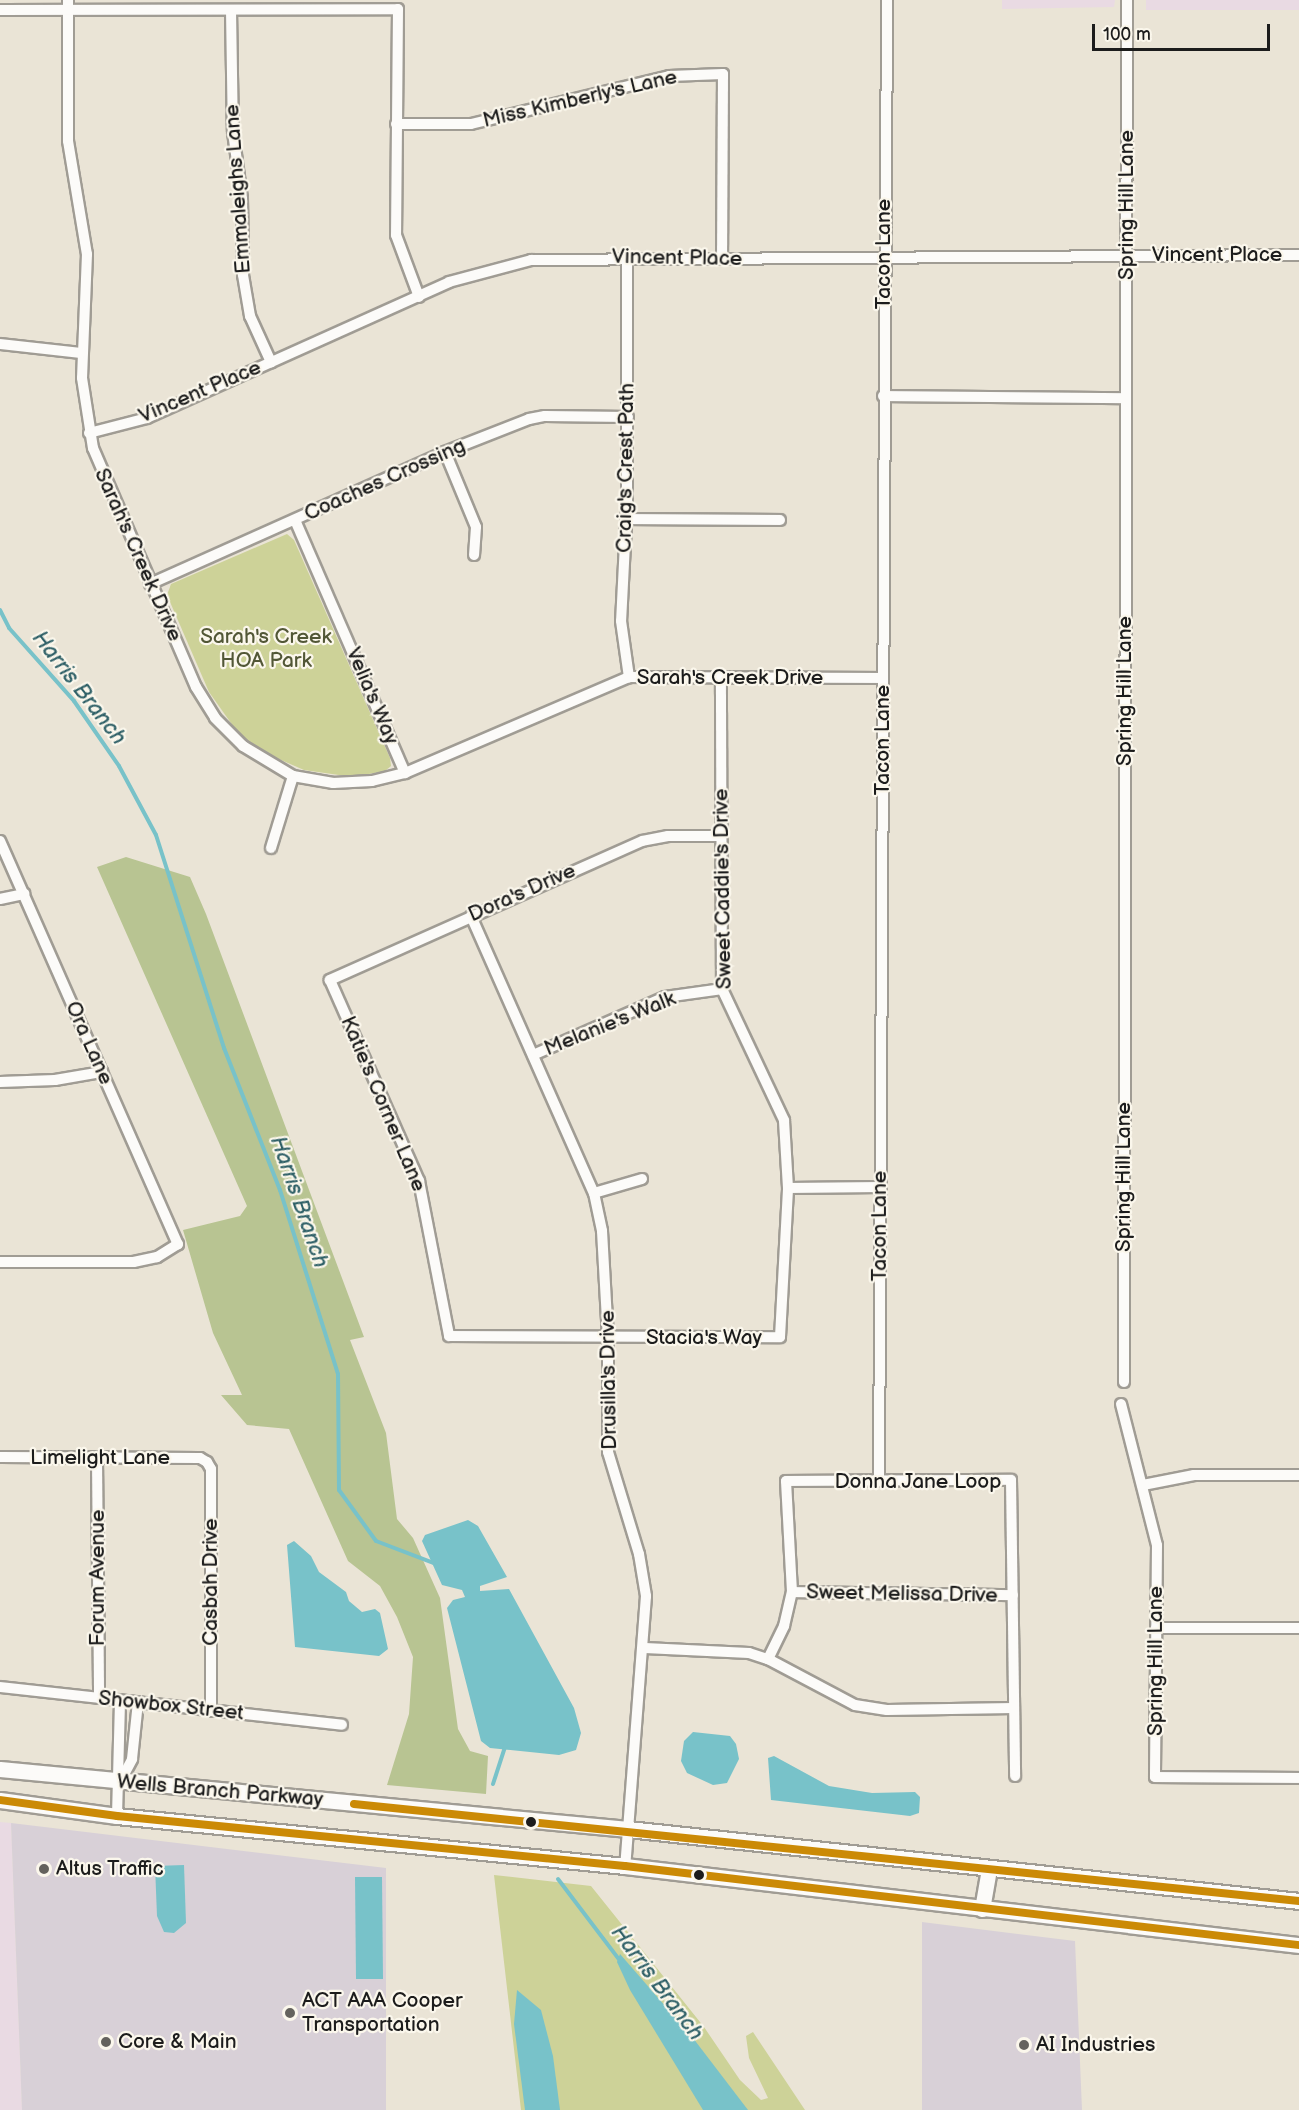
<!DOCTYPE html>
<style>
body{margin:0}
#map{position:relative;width:1299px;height:2110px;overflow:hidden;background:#eae4d6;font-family:"Balsamiq Sans",sans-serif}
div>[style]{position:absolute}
.built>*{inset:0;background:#e9dae3}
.industrial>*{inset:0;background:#d8d0d7}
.green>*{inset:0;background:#cdd298}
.forest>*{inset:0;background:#b8c492}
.water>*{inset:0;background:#78c2c9}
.stream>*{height:4px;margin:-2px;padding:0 2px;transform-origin:2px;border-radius:2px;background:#78c2c9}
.roads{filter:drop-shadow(2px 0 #a09c94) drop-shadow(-2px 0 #a09c94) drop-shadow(0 2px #a09c94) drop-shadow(0 -2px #a09c94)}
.street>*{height:10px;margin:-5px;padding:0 5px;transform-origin:5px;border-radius:5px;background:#fcfbf9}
.secondary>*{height:15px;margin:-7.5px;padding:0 7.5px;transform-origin:7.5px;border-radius:7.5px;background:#fcfbf9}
.bus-1>*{height:8px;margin:-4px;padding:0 4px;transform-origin:4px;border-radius:4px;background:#cb8a06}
.dots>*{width:16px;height:16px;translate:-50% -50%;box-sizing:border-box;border:3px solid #fbf7ec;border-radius:50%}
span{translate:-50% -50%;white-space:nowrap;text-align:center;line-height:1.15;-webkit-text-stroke:4.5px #fbf7ec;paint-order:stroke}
.street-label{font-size:21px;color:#1c1c1c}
.park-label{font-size:21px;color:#525736}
.poi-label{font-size:21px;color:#1c1c1c}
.left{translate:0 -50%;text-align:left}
.water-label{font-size:22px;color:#2f6067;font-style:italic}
.scale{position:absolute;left:1092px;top:24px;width:178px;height:27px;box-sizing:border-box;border:3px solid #1c1c1c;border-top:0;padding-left:8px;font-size:18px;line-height:21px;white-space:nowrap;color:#1c1c1c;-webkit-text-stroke:4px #fbf7ec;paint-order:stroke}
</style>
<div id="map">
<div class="built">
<i style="clip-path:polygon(1002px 0,1115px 0,1114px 7px,1002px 9px)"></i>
<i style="clip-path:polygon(1146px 0,1299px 0,1299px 10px,1146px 10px)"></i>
<i style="clip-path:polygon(0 1822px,11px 1823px,22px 2110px,0 2110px)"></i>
</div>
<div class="industrial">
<i style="clip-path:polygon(11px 1823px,386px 1868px,386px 2110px,22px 2110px)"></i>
<i style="clip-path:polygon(922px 1922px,1075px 1941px,1082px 2110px,922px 2110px)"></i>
</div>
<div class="green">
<i style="clip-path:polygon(287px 534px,294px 540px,390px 758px,391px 766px,385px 771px,353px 777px,304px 770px,265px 753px,238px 733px,209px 692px,167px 595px,171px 584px)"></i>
<i style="clip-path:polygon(494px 1875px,591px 1886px,704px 2027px,740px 2080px,761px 2100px,768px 2098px,749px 2058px,746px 2036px,753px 2032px,805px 2110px,521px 2110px)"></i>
</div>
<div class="forest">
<i style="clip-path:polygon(126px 857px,190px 877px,206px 914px,364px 1337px,350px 1340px,386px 1433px,397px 1519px,413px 1538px,440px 1598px,458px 1729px,470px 1751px,488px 1756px,486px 1794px,387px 1785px,409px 1714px,413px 1657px,397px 1617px,380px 1586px,348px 1561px,289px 1429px,247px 1425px,221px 1395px,242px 1395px,213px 1333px,183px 1230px,240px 1216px,247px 1206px,97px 867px)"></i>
</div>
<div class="water">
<i style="clip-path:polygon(468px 1520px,478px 1526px,507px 1577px,480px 1586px,480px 1591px,509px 1589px,574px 1708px,581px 1733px,576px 1750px,559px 1755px,490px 1748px,481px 1741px,447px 1608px,453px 1600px,465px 1597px,462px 1590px,442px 1585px,422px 1541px,425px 1535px)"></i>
<i style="clip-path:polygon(294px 1541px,311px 1556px,319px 1572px,346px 1592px,349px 1601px,362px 1612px,375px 1609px,380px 1613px,388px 1649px,379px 1656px,295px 1647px,287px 1545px)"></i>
<i style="clip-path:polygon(693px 1732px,730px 1736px,736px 1744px,739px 1759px,727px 1783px,713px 1785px,687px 1773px,681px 1761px,684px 1741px)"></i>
<i style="clip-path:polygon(774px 1756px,829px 1786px,872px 1793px,915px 1792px,920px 1797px,919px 1813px,910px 1816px,771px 1800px,768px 1758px)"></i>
<i style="clip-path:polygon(184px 1865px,186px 1923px,174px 1933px,164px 1932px,157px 1916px,155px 1866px)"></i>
<i style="clip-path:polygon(355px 1877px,382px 1877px,383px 1979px,356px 1979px)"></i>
<i style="clip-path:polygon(620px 1954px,693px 2038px,748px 2110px,703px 2110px,630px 1990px,617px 1962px)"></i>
<i style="clip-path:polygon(517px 1990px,541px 2010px,553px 2056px,560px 2110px,525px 2110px,514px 2024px)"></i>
</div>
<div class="stream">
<i style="left:0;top:610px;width:20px;rotate:63deg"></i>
<i style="left:9px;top:628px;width:98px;rotate:48.3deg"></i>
<i style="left:74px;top:701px;width:79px;rotate:55.3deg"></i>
<i style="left:119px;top:766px;width:78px;rotate:61.8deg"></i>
<i style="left:156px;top:835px;width:224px;rotate:72.3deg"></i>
<i style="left:224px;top:1048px;width:153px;rotate:68.5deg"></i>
<i style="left:280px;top:1190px;width:193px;rotate:72.5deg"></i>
<i style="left:338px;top:1374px;width:116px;rotate:89.5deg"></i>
<i style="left:339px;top:1490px;width:63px;rotate:54deg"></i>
<i style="left:376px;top:1541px;width:62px;rotate:20.8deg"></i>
<i style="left:493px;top:1784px;width:40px;rotate:-72deg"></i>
<i style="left:558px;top:1879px;width:104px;rotate:52.8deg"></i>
</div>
<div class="roads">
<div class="street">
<i style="left:68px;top:0;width:141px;rotate:90deg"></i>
<i style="left:68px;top:141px;width:115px;rotate:80.5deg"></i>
<i style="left:87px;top:254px;width:124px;rotate:92.3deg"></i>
<i style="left:82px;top:378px;width:71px;rotate:81.1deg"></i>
<i style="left:93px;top:448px;width:260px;rotate:66.7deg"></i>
<i style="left:196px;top:687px;width:36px;rotate:58deg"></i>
<i style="left:215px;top:718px;width:40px;rotate:45deg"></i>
<i style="left:243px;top:746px;width:58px;rotate:31deg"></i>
<i style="left:293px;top:776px;width:41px;rotate:9.9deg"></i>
<i style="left:333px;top:783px;width:39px;rotate:-3deg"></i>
<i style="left:372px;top:781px;width:34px;rotate:-14deg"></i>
<i style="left:405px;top:773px;width:244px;rotate:-23.2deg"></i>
<i style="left:629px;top:677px;width:254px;rotate:0.2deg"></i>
<i style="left:0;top:10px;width:398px;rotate:-0.1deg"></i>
<i style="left:398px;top:9px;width:226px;rotate:90.5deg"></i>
<i style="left:396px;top:235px;width:66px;rotate:69.6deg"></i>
<i style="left:231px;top:10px;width:122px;rotate:89.1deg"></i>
<i style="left:233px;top:132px;width:68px;rotate:82.3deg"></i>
<i style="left:242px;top:199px;width:76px;rotate:89.2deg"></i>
<i style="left:243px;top:275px;width:42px;rotate:80.3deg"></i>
<i style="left:250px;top:316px;width:51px;rotate:65.5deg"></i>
<i style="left:396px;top:124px;width:75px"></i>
<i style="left:471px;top:124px;width:204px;rotate:-13.6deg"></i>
<i style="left:669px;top:76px;width:54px;rotate:-2.1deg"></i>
<i style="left:723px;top:74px;width:185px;rotate:90.3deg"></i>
<i style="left:627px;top:258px;width:246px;rotate:90deg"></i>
<i style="left:627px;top:504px;width:117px;rotate:92.9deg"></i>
<i style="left:621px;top:621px;width:57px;rotate:81.9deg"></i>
<i style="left:0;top:344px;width:81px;rotate:6.3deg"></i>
<i style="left:883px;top:396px;width:242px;rotate:0.5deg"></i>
<i style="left:89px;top:433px;width:60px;rotate:-14.5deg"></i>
<i style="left:147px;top:418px;width:331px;rotate:-24.2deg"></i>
<i style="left:449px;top:282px;width:85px;rotate:-15deg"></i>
<i style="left:531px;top:260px;width:768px;rotate:-0.37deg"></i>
<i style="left:445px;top:452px;width:81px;rotate:67.5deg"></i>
<i style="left:476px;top:527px;width:28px;rotate:94deg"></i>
<i style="left:626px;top:519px;width:154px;rotate:0.4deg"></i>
<i style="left:295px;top:520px;width:276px;rotate:66.5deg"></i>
<i style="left:150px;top:584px;width:323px;rotate:-24.1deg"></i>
<i style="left:445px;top:452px;width:90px;rotate:-21.4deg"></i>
<i style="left:529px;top:419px;width:16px;rotate:-11deg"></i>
<i style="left:545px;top:416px;width:83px;rotate:0.7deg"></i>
<i style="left:721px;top:836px;width:53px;rotate:180deg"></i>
<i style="left:668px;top:836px;width:26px;rotate:169deg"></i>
<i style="left:642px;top:841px;width:342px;rotate:156deg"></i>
<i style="left:330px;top:980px;width:220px;rotate:66.1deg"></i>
<i style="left:419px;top:1181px;width:158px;rotate:79deg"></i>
<i style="left:449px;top:1336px;width:331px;rotate:0.2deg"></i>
<i style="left:780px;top:1337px;width:149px;rotate:-86.9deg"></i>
<i style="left:788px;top:1188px;width:68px;rotate:-93.4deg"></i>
<i style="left:784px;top:1120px;width:145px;rotate:-115.3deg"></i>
<i style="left:722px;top:989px;width:311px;rotate:-90.2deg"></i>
<i style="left:0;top:841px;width:441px;rotate:66.2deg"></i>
<i style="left:178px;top:1244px;width:25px;rotate:148deg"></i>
<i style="left:157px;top:1257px;width:24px;rotate:168deg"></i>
<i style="left:134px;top:1262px;width:134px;rotate:180deg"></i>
<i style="left:271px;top:848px;width:75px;rotate:-73deg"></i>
<i style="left:0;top:899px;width:25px;rotate:-12deg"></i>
<i style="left:471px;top:916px;width:303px;rotate:66.1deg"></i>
<i style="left:594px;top:1193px;width:39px;rotate:78deg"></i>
<i style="left:602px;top:1231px;width:107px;rotate:86.8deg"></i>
<i style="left:608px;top:1338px;width:114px;rotate:90deg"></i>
<i style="left:608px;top:1452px;width:107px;rotate:73.1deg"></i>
<i style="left:639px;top:1554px;width:43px;rotate:80.5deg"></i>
<i style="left:646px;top:1596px;width:271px;rotate:94.4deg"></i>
<i style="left:533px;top:1055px;width:144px;rotate:-23.7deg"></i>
<i style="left:665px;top:997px;width:58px;rotate:-8deg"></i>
<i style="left:0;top:1082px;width:55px;rotate:-2.1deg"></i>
<i style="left:55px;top:1080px;width:48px;rotate:-9.7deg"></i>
<i style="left:788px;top:1188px;width:93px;rotate:-0.6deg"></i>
<i style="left:594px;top:1193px;width:50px;rotate:-16.3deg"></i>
<i style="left:1124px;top:1382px;width:1382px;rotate:-89.88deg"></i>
<i style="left:1121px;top:1404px;width:146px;rotate:75.7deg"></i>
<i style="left:1157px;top:1545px;width:232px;rotate:90.5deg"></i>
<i style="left:1155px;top:1777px;width:144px;rotate:0.4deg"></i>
<i style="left:0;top:1457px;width:200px;rotate:0.3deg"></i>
<i style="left:200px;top:1458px;width:8px;rotate:30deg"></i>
<i style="left:207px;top:1462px;width:8px;rotate:60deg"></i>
<i style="left:211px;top:1469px;width:242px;rotate:90deg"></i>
<i style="left:97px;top:1458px;width:240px;rotate:89.5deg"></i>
<i style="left:879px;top:1481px;width:1481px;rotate:-89.69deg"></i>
<i style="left:1143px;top:1485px;width:52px;rotate:-11.1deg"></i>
<i style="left:1194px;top:1475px;width:105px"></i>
<i style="left:792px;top:1592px;width:221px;rotate:0.8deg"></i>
<i style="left:1156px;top:1628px;width:143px"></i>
<i style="left:645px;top:1648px;width:104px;rotate:2.8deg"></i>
<i style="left:749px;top:1653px;width:20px;rotate:18deg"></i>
<i style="left:768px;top:1659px;width:98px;rotate:27.9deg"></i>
<i style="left:855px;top:1705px;width:32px;rotate:9deg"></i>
<i style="left:887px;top:1710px;width:127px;rotate:-0.9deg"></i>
<i style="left:768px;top:1659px;width:37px;rotate:-64deg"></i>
<i style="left:784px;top:1626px;width:35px;rotate:-77deg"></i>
<i style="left:792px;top:1592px;width:111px;rotate:-93.1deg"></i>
<i style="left:786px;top:1481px;width:225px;rotate:-0.3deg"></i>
<i style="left:1011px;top:1480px;width:296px;rotate:89.2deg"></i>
<i style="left:0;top:1687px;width:344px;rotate:6.3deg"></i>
<i style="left:120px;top:1782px;width:26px;rotate:-62deg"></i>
<i style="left:132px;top:1759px;width:57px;rotate:-84deg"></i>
<i style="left:117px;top:1816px;width:115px;rotate:-88.5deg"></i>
</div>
<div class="secondary">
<i style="left:0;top:1769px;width:631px;rotate:5.46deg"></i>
<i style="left:628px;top:1829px;width:675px;rotate:6.12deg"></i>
<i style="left:0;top:1800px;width:118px;rotate:7.8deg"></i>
<i style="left:117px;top:1816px;width:510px;rotate:5.62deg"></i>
<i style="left:625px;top:1866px;width:679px;rotate:6.69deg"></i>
<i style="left:982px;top:1909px;width:41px;rotate:-80.1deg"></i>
</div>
</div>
<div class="bus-1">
<i style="left:0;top:1800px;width:118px;rotate:7.8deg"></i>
<i style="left:117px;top:1816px;width:510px;rotate:5.62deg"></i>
<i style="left:625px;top:1866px;width:679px;rotate:6.69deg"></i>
<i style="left:354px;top:1804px;width:950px;rotate:5.86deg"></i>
</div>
<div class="dots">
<i style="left:531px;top:1822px;background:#1c1c1c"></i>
<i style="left:44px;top:1869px;background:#64625d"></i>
<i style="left:699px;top:1875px;background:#1c1c1c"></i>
<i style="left:290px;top:2013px;background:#64625d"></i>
<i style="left:106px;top:2042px;background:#64625d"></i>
<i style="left:1024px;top:2045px;background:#64625d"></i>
</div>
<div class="street-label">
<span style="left:580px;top:99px;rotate:-13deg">Miss Kimberly's Lane</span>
<span style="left:238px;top:189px;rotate:-94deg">Emmaleighs Lane</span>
<span style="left:1127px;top:205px;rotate:-90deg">Spring Hill Lane</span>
<span style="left:884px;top:254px;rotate:-90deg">Tacon Lane</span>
<span style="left:1217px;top:255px">Vincent Place</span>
<span style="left:677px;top:258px;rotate:1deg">Vincent Place</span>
<span style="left:200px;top:392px;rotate:-23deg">Vincent Place</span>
<span style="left:626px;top:468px;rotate:-89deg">Craig's Crest Path</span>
<span style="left:385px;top:480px;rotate:-24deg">Coaches Crossing</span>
<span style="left:138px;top:555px;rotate:66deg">Sarah's Creek Drive</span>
<span style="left:730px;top:678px">Sarah's Creek Drive</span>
<span style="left:1125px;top:691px;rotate:-90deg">Spring Hill Lane</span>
<span style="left:372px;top:696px;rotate:67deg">Velia's Way</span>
<span style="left:883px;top:740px;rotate:-90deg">Tacon Lane</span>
<span style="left:723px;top:889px;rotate:-91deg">Sweet Caddie's Drive</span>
<span style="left:522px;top:893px;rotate:-24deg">Dora's Drive</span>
<span style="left:610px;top:1024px;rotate:-22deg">Melanie's Walk</span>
<span style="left:89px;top:1043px;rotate:66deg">Ora Lane</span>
<span style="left:383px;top:1104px;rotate:67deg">Katie's Corner Lane</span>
<span style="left:1124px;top:1177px;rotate:-90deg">Spring Hill Lane</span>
<span style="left:880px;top:1226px;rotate:-90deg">Tacon Lane</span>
<span style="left:704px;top:1338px">Stacia's Way</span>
<span style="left:609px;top:1380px;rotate:-91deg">Drusilla's Drive</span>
<span style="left:100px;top:1458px">Limelight Lane</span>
<span style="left:918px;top:1482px">Donna Jane Loop</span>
<span style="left:98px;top:1578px;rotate:-90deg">Forum Avenue</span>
<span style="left:211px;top:1582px;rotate:-90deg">Casbah Drive</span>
<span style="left:902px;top:1594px;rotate:1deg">Sweet Melissa Drive</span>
<span style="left:1156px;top:1661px;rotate:-90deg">Spring Hill Lane</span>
<span style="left:171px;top:1706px;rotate:6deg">Showbox Street</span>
<span style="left:220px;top:1791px;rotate:5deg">Wells Branch Parkway</span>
</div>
<div class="park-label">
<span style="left:266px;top:649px">Sarah's Creek<br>HOA Park</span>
</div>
<div class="poi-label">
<span class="left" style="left:56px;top:1869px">Altus Traffic</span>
<span class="left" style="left:302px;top:2013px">ACT AAA Cooper<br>Transportation</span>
<span class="left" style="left:118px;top:2042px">Core &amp; Main</span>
<span class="left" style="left:1036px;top:2045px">AI Industries</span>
</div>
<div class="water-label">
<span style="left:79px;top:688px;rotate:52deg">Harris Branch</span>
<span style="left:299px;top:1202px;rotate:71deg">Harris Branch</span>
<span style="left:657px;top:1983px;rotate:53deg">Harris Branch</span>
</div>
<div class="scale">100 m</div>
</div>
